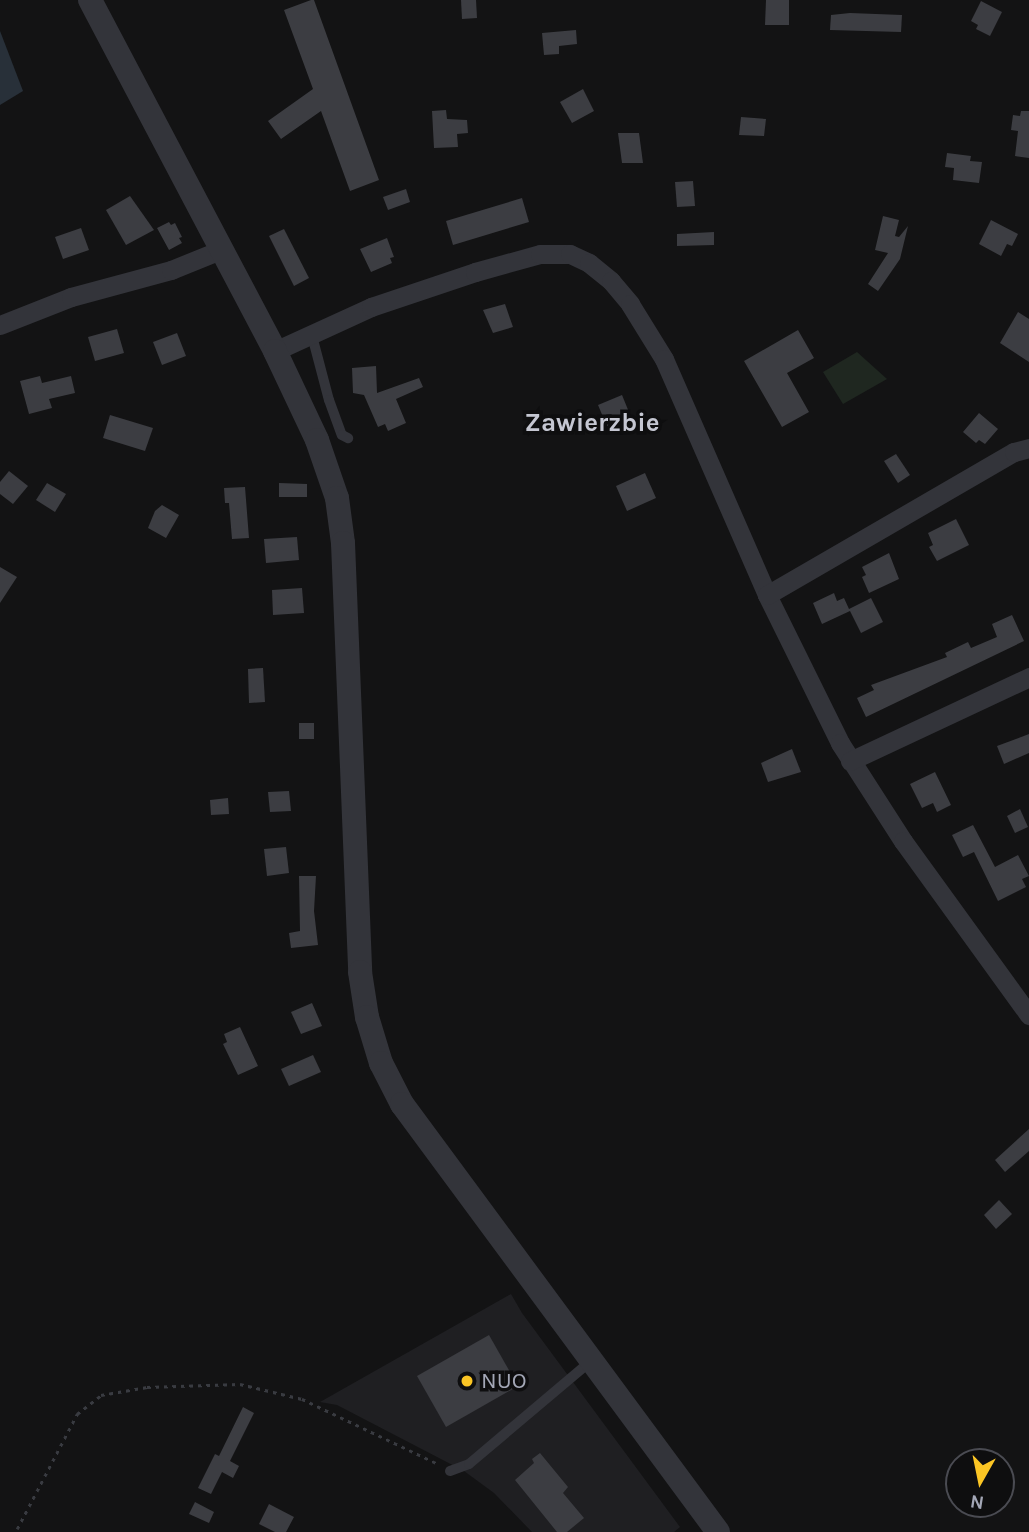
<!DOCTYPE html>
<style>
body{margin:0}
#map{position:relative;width:1029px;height:1532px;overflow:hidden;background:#131314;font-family:Karla,sans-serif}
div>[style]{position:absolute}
.built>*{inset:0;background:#1f1f22}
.green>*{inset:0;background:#1f2720}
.water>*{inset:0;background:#283039}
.building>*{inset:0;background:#3c3d42}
.path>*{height:2.5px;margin-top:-1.25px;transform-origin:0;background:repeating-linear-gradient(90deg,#393b41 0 3.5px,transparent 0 8.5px)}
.service>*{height:10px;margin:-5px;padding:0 5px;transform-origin:5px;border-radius:5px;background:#33343a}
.minor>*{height:19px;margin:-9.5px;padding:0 9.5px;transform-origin:9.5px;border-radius:9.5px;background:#33343a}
.tertiary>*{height:24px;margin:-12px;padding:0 12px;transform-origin:12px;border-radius:12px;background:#33343a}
.dots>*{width:19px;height:19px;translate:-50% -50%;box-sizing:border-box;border:4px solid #0e0e0f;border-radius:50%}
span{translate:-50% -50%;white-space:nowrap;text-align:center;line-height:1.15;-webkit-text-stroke:7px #0e0e0f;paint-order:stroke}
.poi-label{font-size:23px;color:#a3a7b6}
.left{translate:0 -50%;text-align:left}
.quarter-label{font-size:26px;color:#c5c7d2;font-weight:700}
.north{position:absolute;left:945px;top:1448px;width:70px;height:70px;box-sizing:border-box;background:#0e0e0f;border:2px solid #4a4b52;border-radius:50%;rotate:189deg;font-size:19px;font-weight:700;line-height:28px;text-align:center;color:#a3a7b6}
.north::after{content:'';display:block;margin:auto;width:24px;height:32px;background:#fbc524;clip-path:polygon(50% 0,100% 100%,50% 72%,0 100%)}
</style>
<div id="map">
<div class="built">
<i style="clip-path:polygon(511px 1294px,522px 1313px,680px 1527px,674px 1532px,532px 1532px,494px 1493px,464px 1471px,337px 1405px,320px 1402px)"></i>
</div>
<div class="green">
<i style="clip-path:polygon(857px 352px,887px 379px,843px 404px,823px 372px)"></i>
</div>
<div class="water">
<i style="clip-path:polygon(0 31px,23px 91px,0 105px)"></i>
</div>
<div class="building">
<i style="clip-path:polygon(311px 0,314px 0,379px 180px,350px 191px,321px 111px,281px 139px,268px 121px,313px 89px,284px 10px)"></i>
<i style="clip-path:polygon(461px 0,476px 0,477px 18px,462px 19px)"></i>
<i style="clip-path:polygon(766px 0,789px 0,789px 25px,765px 25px)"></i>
<i style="clip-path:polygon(981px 1px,1002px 12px,990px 36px,976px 29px,978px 25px,971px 21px)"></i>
<i style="clip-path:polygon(850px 13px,902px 15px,901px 32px,830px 30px,831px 15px)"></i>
<i style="clip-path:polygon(576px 30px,577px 44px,559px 46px,559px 54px,544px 55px,542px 33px)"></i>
<i style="clip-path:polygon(583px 89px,594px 111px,572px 123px,560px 102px)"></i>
<i style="clip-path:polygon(446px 110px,447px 119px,467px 120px,468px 133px,457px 134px,458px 147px,434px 148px,432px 111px)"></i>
<i style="clip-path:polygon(1021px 111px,1029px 111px,1029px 158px,1015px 156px,1018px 131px,1011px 130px,1013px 115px,1020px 116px)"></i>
<i style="clip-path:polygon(741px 117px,766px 119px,764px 136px,739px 135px)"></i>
<i style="clip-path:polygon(618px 133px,639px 133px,643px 163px,622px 163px)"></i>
<i style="clip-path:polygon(947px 153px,971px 156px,970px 161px,982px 162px,979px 183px,953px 180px,954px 168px,945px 167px)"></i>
<i style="clip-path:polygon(693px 181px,695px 206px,677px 207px,675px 182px)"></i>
<i style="clip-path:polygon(406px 189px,410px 202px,388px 210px,383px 197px)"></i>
<i style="clip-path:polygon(130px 196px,154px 230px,126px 245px,106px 210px)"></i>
<i style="clip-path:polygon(522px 198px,529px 222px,453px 245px,446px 221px)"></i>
<i style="clip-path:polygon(883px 216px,899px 220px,895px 236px,899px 237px,908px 226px,900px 259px,878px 291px,868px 284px,888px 253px,875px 250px)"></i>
<i style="clip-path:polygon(991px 220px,1018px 234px,1012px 246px,1007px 244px,1001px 256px,979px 244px)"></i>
<i style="clip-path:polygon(169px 222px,171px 225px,175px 223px,182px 237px,179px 238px,182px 243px,169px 250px,157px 228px)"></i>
<i style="clip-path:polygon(81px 228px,89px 250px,63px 259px,55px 237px)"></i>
<i style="clip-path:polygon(284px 229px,309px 278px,294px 286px,269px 236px)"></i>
<i style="clip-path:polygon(714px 232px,714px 245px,677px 246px,677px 234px)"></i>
<i style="clip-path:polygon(387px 238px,394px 257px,390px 258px,392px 263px,371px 272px,360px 249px)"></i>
<i style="clip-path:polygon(505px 304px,513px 327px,493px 333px,483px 310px)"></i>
<i style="clip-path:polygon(1018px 312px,1029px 319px,1029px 362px,1000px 343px)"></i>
<i style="clip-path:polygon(117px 329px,124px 353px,95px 361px,88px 337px)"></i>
<i style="clip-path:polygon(798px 330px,814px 358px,787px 373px,809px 412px,782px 427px,744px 361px)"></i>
<i style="clip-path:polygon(177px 333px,186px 356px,162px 365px,153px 342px)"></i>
<i style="clip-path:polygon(376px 366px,377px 393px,419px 378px,423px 387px,396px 399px,406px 423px,388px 431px,385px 424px,378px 427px,364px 395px,353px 393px,352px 368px)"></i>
<i style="clip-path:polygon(40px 376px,42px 383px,71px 376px,75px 393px,49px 399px,52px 408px,29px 414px,20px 381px)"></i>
<i style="clip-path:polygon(622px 395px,633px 422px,609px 431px,598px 405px)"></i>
<i style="clip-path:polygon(979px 413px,998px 429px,985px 444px,979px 440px,976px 443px,963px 432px)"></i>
<i style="clip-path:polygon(110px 415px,153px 428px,145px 451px,103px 438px)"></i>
<i style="clip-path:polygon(896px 454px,910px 475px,898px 483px,884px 461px)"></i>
<i style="clip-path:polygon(9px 471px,28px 486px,13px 504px,0 494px,0 482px)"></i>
<i style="clip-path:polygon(645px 473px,656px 498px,627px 511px,616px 486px)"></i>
<i style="clip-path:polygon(47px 483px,66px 494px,55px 512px,36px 500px)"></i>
<i style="clip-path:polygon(279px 483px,307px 484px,307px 497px,279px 497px)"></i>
<i style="clip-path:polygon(245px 487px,249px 538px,232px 539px,229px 503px,225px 503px,224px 488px)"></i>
<i style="clip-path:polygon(162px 505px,179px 515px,166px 538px,148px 528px,155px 511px)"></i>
<i style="clip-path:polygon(956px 519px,969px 545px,937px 561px,929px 547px,933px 545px,928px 533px)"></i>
<i style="clip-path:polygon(297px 537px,299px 560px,266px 563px,264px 539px)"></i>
<i style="clip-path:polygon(889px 553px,899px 579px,869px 593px,862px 577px,866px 575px,862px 567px)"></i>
<i style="clip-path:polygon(0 567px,17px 577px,0 603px)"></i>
<i style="clip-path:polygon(302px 588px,304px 613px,273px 615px,272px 590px)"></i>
<i style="clip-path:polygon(834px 593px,837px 601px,844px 598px,849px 609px,871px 598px,883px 622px,861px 633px,850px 611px,822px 624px,813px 603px)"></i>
<i style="clip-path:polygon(1012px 615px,1024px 641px,866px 717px,857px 698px,874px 690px,871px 685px,947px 657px,945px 653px,968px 642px,971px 648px,997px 637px,992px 624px)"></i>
<i style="clip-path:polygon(263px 668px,265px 702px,249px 703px,248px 669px)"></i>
<i style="clip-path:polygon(299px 723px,314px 723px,314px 739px,299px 739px)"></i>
<i style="clip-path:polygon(1029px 734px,1029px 753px,1004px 764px,997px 746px)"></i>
<i style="clip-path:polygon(792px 749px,801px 772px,768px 782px,761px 763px)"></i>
<i style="clip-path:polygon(935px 772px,951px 805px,937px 812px,933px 803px,922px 808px,910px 784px)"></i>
<i style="clip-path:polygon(289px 791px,291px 811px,270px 812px,268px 792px)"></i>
<i style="clip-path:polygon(228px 798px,229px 814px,211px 815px,210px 800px)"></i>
<i style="clip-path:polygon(1020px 809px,1028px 827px,1015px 833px,1007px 816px)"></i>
<i style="clip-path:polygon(973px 825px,995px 867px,1018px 855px,1029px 876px,1022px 879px,1026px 887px,998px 901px,974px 852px,963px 857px,952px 835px)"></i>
<i style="clip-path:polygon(286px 847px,289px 873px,267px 876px,264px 849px)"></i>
<i style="clip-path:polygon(299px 876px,316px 876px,314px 911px,318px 945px,291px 948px,289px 933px,300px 931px)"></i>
<i style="clip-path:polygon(312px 1003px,322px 1026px,301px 1034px,291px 1012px)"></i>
<i style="clip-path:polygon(240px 1027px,258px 1066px,238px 1075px,223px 1044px,227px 1042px,224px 1034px)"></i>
<i style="clip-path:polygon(313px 1055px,321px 1072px,289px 1086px,281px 1069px)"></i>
<i style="clip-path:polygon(1029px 1129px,1029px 1151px,1005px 1172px,995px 1160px)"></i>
<i style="clip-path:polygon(999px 1200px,1012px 1214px,996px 1229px,984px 1215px)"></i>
<i style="clip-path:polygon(489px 1335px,518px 1386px,446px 1427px,417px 1376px)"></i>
<i style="clip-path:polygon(243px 1407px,254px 1413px,230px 1461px,239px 1466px,233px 1478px,222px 1472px,211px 1494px,198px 1488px,215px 1454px,219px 1456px)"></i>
<i style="clip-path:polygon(540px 1453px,568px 1487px,563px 1493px,584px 1518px,567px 1532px,557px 1532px,515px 1480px,534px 1463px,532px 1459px)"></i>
<i style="clip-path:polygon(195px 1502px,214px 1512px,209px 1523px,189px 1514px)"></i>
<i style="clip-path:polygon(269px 1504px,294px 1517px,286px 1532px,275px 1532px,259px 1524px)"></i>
</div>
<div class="path">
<i style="left:17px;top:1529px;width:130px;rotate:-62.4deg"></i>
<i style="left:77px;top:1414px;width:31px;rotate:-38deg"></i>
<i style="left:101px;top:1395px;width:47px;rotate:-9.9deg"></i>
<i style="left:147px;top:1387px;width:93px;rotate:-1.8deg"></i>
<i style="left:240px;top:1384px;width:64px;rotate:13.6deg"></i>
<i style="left:302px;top:1399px;width:151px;rotate:25.5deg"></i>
</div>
<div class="service">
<i style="left:311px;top:332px;width:70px;rotate:75.2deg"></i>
<i style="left:329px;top:400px;width:37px;rotate:70deg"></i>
<i style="left:342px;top:435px;width:7px;rotate:27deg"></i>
<i style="left:450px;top:1471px;width:20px;rotate:-20deg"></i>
<i style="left:469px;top:1464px;width:161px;rotate:-40.2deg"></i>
</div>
<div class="minor">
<i style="left:0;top:325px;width:76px;rotate:-21.5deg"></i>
<i style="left:71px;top:297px;width:104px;rotate:-15.1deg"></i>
<i style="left:171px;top:270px;width:56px;rotate:-22deg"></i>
<i style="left:275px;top:351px;width:106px;rotate:-24.6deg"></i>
<i style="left:371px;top:307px;width:110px;rotate:-18.6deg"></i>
<i style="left:475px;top:272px;width:67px;rotate:-15.5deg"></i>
<i style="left:540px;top:254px;width:30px"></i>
<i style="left:570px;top:254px;width:21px;rotate:25deg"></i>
<i style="left:589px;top:263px;width:28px;rotate:39deg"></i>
<i style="left:611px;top:281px;width:30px;rotate:50deg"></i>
<i style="left:630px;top:304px;width:65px;rotate:58.3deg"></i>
<i style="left:664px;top:359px;width:257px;rotate:66.4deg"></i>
<i style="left:767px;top:595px;width:165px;rotate:63.7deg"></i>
<i style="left:840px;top:743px;width:117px;rotate:57.3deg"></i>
<i style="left:903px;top:841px;width:215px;rotate:54.1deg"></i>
<i style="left:767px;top:595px;width:285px;rotate:-30.1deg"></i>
<i style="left:1014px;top:452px;width:16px;rotate:-15deg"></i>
<i style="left:850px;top:761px;width:198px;rotate:-25.1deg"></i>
</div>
<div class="tertiary">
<i style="left:90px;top:0;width:397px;rotate:62.2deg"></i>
<i style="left:275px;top:351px;width:98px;rotate:64.7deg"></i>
<i style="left:317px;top:440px;width:61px;rotate:71deg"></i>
<i style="left:337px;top:498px;width:45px;rotate:82.4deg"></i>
<i style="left:343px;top:543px;width:429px;rotate:87.7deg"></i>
<i style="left:360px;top:972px;width:46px;rotate:81.2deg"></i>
<i style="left:367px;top:1017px;width:48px;rotate:73.1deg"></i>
<i style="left:381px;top:1063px;width:46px;rotate:62.9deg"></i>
<i style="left:402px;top:1104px;width:532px;rotate:53.56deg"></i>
</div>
<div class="dots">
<i style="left:467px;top:1381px;background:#fbc524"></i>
</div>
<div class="poi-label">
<span class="left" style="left:481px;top:1381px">NUO</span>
</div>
<div class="quarter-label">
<span style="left:592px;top:423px">Zawierzbie</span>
</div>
<div class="north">N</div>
</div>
